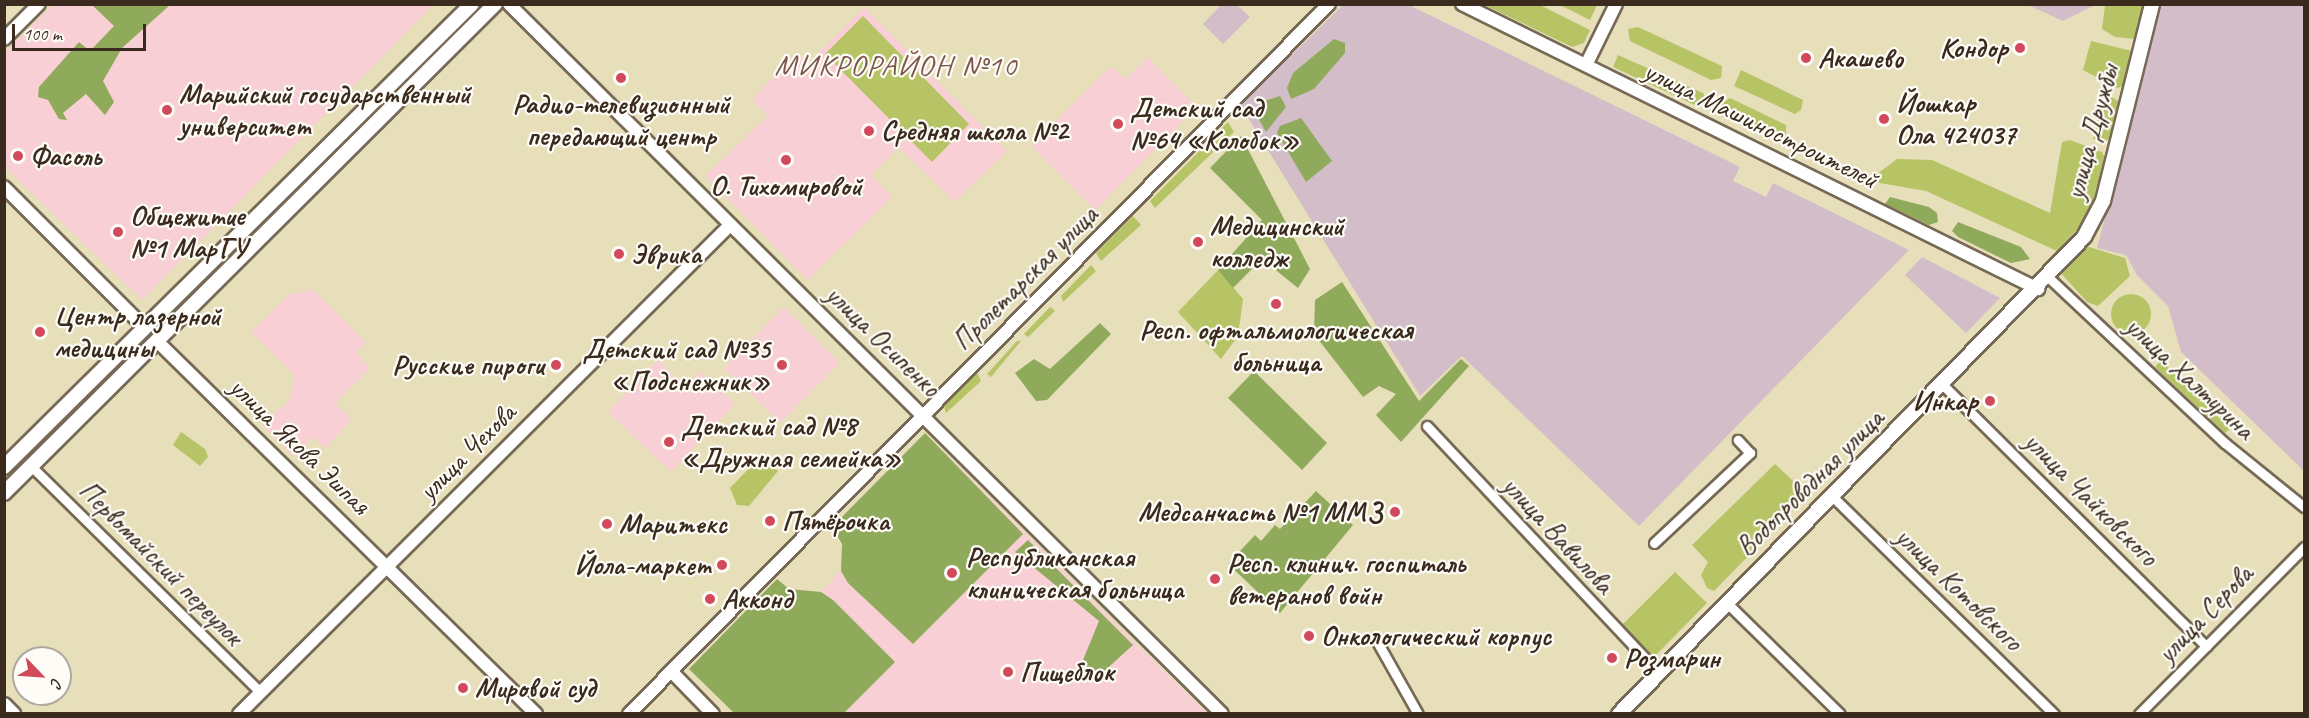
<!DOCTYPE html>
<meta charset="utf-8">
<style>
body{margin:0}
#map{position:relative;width:2309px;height:718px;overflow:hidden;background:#e6dfba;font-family:Caveat,sans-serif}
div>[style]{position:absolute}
.built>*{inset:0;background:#f7cfd4}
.industrial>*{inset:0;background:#d2bdc8}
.green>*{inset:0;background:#b6c466}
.round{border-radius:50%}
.forest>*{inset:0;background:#90aa5b}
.roads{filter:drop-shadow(2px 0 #776955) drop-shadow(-2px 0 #776955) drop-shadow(0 2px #776955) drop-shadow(0 -2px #776955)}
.street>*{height:9px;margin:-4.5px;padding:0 4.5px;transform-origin:4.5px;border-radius:4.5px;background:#fff}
.secondary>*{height:12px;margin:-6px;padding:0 6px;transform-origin:6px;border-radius:6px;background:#fff}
.primary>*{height:14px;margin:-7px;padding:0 7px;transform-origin:7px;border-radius:7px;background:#fff}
.dots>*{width:16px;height:16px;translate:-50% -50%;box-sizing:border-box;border:3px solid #fdfcf7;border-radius:50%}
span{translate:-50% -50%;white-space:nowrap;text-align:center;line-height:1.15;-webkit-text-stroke:4.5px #fdfcf7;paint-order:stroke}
.poi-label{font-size:28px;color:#3b2a1e;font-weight:700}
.right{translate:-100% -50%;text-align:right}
.left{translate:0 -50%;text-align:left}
.street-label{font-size:28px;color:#3b2a1e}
.neighbourhood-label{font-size:30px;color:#7f574a;letter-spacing:1.5px}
.frame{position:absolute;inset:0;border:6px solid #3b2a1e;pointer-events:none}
.north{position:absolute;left:12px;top:646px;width:60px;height:60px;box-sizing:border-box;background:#fdfcf7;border:2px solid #afa8a0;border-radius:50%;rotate:115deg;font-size:16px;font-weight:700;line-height:24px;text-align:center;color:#3b2a1e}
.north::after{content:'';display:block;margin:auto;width:21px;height:27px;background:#d1495b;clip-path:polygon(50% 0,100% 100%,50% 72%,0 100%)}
.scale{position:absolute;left:12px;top:24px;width:134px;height:27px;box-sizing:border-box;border:3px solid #3b2a1e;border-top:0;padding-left:8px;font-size:18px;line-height:21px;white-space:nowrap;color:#3b2a1e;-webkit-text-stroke:4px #fdfcf7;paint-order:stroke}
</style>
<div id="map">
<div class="built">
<i style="clip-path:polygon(53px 5px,433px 5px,142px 300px,5px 167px,4px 53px)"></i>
<i style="clip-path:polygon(864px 7px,1007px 151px,955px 202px,899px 147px,871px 175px,892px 197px,808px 280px,705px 176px,768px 116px,752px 99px,798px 53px,808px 63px)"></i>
<i style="clip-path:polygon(1147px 57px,1197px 107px,1095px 210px,1031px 146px,1111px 66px,1125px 79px)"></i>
<i style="clip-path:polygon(314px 290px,366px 342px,356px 353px,371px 368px,335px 403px,352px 419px,325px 448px,313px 437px,294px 457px,262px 425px,289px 401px,295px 376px,251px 332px,289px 294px)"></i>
<i style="clip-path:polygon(784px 307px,840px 363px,780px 423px,724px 368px)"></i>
<i style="clip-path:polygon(658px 360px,685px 386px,701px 371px,735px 404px,671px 472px,608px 412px)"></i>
<i style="clip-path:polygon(925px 433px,1139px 647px,1207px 713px,734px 713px,689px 669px,777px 579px,789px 589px,821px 592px,841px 570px,842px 544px,832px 527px)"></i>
</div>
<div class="industrial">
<i style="clip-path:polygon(1222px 4px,1237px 5px,1250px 17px,1223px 44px,1203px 24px)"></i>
<i style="clip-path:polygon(1343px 5px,1409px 5px,1740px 167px,1733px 181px,1766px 197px,1773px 183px,1909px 250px,1639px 526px,1462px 356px,1420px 396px,1240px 105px)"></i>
<i style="clip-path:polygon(2028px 5px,2095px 5px,2063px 21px)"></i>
<i style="clip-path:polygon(2161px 5px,2304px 5px,2304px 471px,2181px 352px,2168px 306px,2137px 275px,2126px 255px,2097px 248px)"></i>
<i style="clip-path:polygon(1922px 257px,2000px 298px,1966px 333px,1905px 275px)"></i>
</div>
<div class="green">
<i style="clip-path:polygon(1485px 5px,1540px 5px,1590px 30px,1584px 43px,1572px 47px)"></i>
<i style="clip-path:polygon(1560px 5px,1597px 4px,1597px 5px,1590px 20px)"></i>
<i style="clip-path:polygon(2105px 5px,2145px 5px,2135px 39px,2115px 37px,2102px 29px)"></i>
<i style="clip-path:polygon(863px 16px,969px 124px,932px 162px,825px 54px)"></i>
<i style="clip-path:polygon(1638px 27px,1722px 66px,1721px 78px,1711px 80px,1630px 41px,1628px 29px)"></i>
<i style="clip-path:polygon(2091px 41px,2132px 51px,2125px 86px,2117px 88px,2083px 70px)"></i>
<i style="clip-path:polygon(1618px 55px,1703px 93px,1708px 101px,1699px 107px,1613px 67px)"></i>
<i style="clip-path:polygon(1741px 70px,1803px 100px,1801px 110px,1795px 114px,1734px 86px)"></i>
<i style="clip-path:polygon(2104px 92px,2121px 103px,2111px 137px,2104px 143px,2093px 139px)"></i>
<i style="clip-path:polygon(1730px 98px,1786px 125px,1786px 140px,1724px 114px,1719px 105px)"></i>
<i style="clip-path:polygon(1228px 122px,1234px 132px,1155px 208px,1150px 201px)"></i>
<i style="clip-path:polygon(2070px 140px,2102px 152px,2106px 161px,2086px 220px,2057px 251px,1926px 191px,1868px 181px,1897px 159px,1932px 160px,2050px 213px,2062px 142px)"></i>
<i style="clip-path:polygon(1133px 216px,1141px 225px,1101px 261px,1096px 253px)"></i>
<i style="clip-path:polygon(2086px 246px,2125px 258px,2130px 276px,2098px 306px,2087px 302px,2060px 272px)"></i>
<i style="clip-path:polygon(1091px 265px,1096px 271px,1063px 302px,1061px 296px)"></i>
<i style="clip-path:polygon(1218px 270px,1243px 299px,1238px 336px,1221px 359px,1178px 312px)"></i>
<i class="round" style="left:2111px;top:294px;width:40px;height:40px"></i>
<i style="clip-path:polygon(1043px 300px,1045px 303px,982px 366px,981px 361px)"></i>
<i style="clip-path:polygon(1050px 307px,1055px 311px,1028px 337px,1024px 334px)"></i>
<i style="clip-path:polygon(1021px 341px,991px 377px,987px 374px,1017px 341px)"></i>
<i style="clip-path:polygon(2161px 360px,2230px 429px,2225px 433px,2155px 367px)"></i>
<i style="clip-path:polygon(977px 372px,981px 381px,946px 413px,943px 403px)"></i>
<i style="clip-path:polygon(181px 432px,205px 449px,208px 457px,200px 466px,173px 445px)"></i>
<i style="clip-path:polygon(759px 458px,778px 471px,749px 506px,737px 505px,730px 488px)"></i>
<i style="clip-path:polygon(1775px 464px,1808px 495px,1714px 591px,1707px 588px,1701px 575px,1708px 562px,1692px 545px)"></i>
<i style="clip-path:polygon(1675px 572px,1707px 603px,1654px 657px,1622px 625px)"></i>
</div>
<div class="forest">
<i style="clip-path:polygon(92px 5px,170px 5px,122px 48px,103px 81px,114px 102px,105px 115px,86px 94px,63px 113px,67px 120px,59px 119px,48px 100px,38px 97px,39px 87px,79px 42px,90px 51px,114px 26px)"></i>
<i style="clip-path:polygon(1334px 39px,1345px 43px,1345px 53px,1314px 89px,1291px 99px,1287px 88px,1293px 73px)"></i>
<i style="clip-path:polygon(1280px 96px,1286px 107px,1266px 132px,1256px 114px,1261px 102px)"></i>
<i style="clip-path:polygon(1301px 118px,1332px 161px,1306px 182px,1277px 133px,1280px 126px)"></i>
<i style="clip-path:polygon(1241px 136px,1310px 269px,1298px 288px,1262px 259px,1233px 288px,1218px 270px,1262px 220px,1210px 168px)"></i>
<i style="clip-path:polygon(1890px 197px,1929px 207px,1937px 213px,1938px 222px,1929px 225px,1885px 204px)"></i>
<i style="clip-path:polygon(1958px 222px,2021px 247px,2030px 259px,2011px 263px,1958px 237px,1952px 231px)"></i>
<i style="clip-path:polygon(1342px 282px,1419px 401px,1461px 359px,1469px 366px,1401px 442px,1376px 415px,1396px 394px,1379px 386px,1363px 397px,1314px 334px,1315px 300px)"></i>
<i style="clip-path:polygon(1100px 323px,1111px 334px,1047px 400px,1036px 401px,1015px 373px,1034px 359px,1050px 369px)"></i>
<i style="clip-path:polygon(1254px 371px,1327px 443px,1302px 470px,1228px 398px)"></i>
<i style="clip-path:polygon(925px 433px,1023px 534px,913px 644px,848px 583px,841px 571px,842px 544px,832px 527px)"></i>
<i style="clip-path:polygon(1316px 491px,1353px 525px,1280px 613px,1228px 564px,1255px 535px,1261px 541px,1275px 525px,1280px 529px)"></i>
<i style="clip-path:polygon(1028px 540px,1133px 645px,1101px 674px,1089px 673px,1083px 660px,1099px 621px,1015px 552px)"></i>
<i style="clip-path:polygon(777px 579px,789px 589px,821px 592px,833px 600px,895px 662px,844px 713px,734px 713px,689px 669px)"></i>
</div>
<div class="roads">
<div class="street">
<i style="left:2048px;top:277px;width:243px;rotate:43.2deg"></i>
<i style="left:2225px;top:443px;width:102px;rotate:39deg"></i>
<i style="left:1943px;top:385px;width:371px;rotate:44.8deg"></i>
<i style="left:1427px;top:426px;width:339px;rotate:46.8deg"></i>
<i style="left:31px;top:466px;width:322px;rotate:44.6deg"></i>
<i style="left:1833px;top:497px;width:310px;rotate:44.5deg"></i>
<i style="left:1654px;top:543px;width:132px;rotate:-43.2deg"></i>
<i style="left:1750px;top:453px;width:18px;rotate:-133deg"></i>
<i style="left:1727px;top:603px;width:158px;rotate:44.5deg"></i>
<i style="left:1375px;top:638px;width:87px;rotate:60.5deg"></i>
<i style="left:2139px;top:714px;width:235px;rotate:-45.3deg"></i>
</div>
<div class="secondary">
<i style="left:509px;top:4px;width:1006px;rotate:44.88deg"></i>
<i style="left:1462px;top:4px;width:643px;rotate:26.33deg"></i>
<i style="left:4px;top:39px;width:49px;rotate:-45deg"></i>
<i style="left:1586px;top:65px;width:68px;rotate:-63.8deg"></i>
<i style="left:4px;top:187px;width:197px;rotate:45deg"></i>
<i style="left:157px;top:341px;width:532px;rotate:44.54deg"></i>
<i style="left:671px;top:671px;width:60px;rotate:45.7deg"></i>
<i style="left:239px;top:714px;width:693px;rotate:-44.88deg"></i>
<i style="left:629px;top:714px;width:997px;rotate:-45.41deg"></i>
</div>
<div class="primary">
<i style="left:4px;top:467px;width:658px;rotate:-44.69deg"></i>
<i style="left:4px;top:493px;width:693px;rotate:-44.88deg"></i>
<i style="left:4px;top:705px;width:13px;rotate:45deg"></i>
<i style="left:1619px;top:714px;width:666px;rotate:-45.73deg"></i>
<i style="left:2084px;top:237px;width:41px;rotate:-62.2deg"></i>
<i style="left:2103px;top:201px;width:203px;rotate:-76deg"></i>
</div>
</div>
<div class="dots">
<i style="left:2020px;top:48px;background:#d1495b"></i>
<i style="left:1806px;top:58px;background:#d1495b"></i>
<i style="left:621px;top:78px;background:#d1495b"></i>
<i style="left:167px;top:110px;background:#d1495b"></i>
<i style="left:1884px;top:119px;background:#d1495b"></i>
<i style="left:1118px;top:124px;background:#d1495b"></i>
<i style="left:869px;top:131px;background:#d1495b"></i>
<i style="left:18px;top:156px;background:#d1495b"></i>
<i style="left:786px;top:160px;background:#d1495b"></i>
<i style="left:118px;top:232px;background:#d1495b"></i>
<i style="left:1198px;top:242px;background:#d1495b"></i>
<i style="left:619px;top:254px;background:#d1495b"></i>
<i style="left:1276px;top:304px;background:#d1495b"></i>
<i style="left:40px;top:332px;background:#d1495b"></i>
<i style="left:556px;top:365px;background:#d1495b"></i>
<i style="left:782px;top:365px;background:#d1495b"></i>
<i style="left:1990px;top:401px;background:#d1495b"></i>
<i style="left:669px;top:442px;background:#d1495b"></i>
<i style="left:1395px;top:512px;background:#d1495b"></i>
<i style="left:770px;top:521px;background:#d1495b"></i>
<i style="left:607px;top:524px;background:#d1495b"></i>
<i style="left:722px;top:565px;background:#d1495b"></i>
<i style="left:952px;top:573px;background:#d1495b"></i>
<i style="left:1215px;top:579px;background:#d1495b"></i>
<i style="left:710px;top:599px;background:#d1495b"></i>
<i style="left:1309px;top:636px;background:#d1495b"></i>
<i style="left:1612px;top:658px;background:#d1495b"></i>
<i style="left:1008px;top:672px;background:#d1495b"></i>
<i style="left:463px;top:688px;background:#d1495b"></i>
</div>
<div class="poi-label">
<span class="right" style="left:2008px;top:48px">Кондор</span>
<span class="left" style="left:1818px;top:58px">Акашево</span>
<span class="left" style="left:179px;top:110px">Марийский государственный<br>университет</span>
<span class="left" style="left:1896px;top:119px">Йошкар<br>Ола 424037</span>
<span style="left:621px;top:120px">Радио-телевизионный<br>передающий центр</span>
<span class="left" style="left:1130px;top:124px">Детский сад<br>№64 «Колобок»</span>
<span class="left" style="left:881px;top:131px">Средняя школа №2</span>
<span class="left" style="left:30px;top:156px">Фасоль</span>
<span style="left:786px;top:186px">О. Тихомировой</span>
<span class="left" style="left:130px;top:232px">Общежитие<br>№1 МарГУ</span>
<span class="left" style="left:1210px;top:242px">Медицинский<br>колледж</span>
<span class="left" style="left:631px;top:254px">Эврика</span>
<span class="left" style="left:54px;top:332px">Центр лазерной<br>медицины</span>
<span style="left:1276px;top:346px">Респ. офтальмологическая<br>больница</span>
<span class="right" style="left:770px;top:365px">Детский сад №35<br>«Подснежник»</span>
<span class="right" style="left:544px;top:365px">Русские пироги</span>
<span class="right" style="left:1978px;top:401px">Инкар</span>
<span class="left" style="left:681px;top:442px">Детский сад №8<br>«Дружная семейка»</span>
<span class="right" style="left:1383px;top:512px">Медсанчасть №1 ММЗ</span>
<span class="left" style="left:782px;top:521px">Пятёрочка</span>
<span class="left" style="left:619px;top:524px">Маритекс</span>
<span class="left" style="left:966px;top:573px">Республиканская<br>клиническая больница</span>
<span class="left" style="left:1227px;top:579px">Респ. клинич. госпиталь<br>ветеранов войн</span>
<span class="right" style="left:710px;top:565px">Йола-маркет</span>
<span class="left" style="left:722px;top:599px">Акконд</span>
<span class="left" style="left:1321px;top:636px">Онкологический корпус</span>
<span class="left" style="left:1624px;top:658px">Розмарин</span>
<span class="left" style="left:1020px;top:672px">Пищеблок</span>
<span class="left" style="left:475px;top:688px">Мировой суд</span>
</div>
<div class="street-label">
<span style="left:1761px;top:125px;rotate:26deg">улица Машиностроителей</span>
<span style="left:2092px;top:132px;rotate:-75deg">улица Дружбы</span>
<span style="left:1025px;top:278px;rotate:-45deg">Пролетарская улица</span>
<span style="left:883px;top:341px;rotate:44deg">улица Осипенко</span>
<span style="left:2190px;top:378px;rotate:43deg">улица Халтурина</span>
<span style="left:300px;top:446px;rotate:44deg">улица Якова Эшпая</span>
<span style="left:467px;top:452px;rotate:-45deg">улица Чехова</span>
<span style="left:1810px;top:483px;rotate:-45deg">Водопроводная улица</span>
<span style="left:2091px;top:499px;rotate:45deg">улица Чайковского</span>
<span style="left:1558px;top:535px;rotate:47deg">улица Вавилова</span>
<span style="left:161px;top:563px;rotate:45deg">Первомайский переулок</span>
<span style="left:1959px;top:589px;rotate:44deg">улица Котовского</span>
<span style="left:2205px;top:614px;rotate:-46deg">улица Серова</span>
</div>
<div class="neighbourhood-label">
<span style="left:896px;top:65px">МИКРОРАЙОН №10</span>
</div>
<div class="frame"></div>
<div class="north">С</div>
<div class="scale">100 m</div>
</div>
